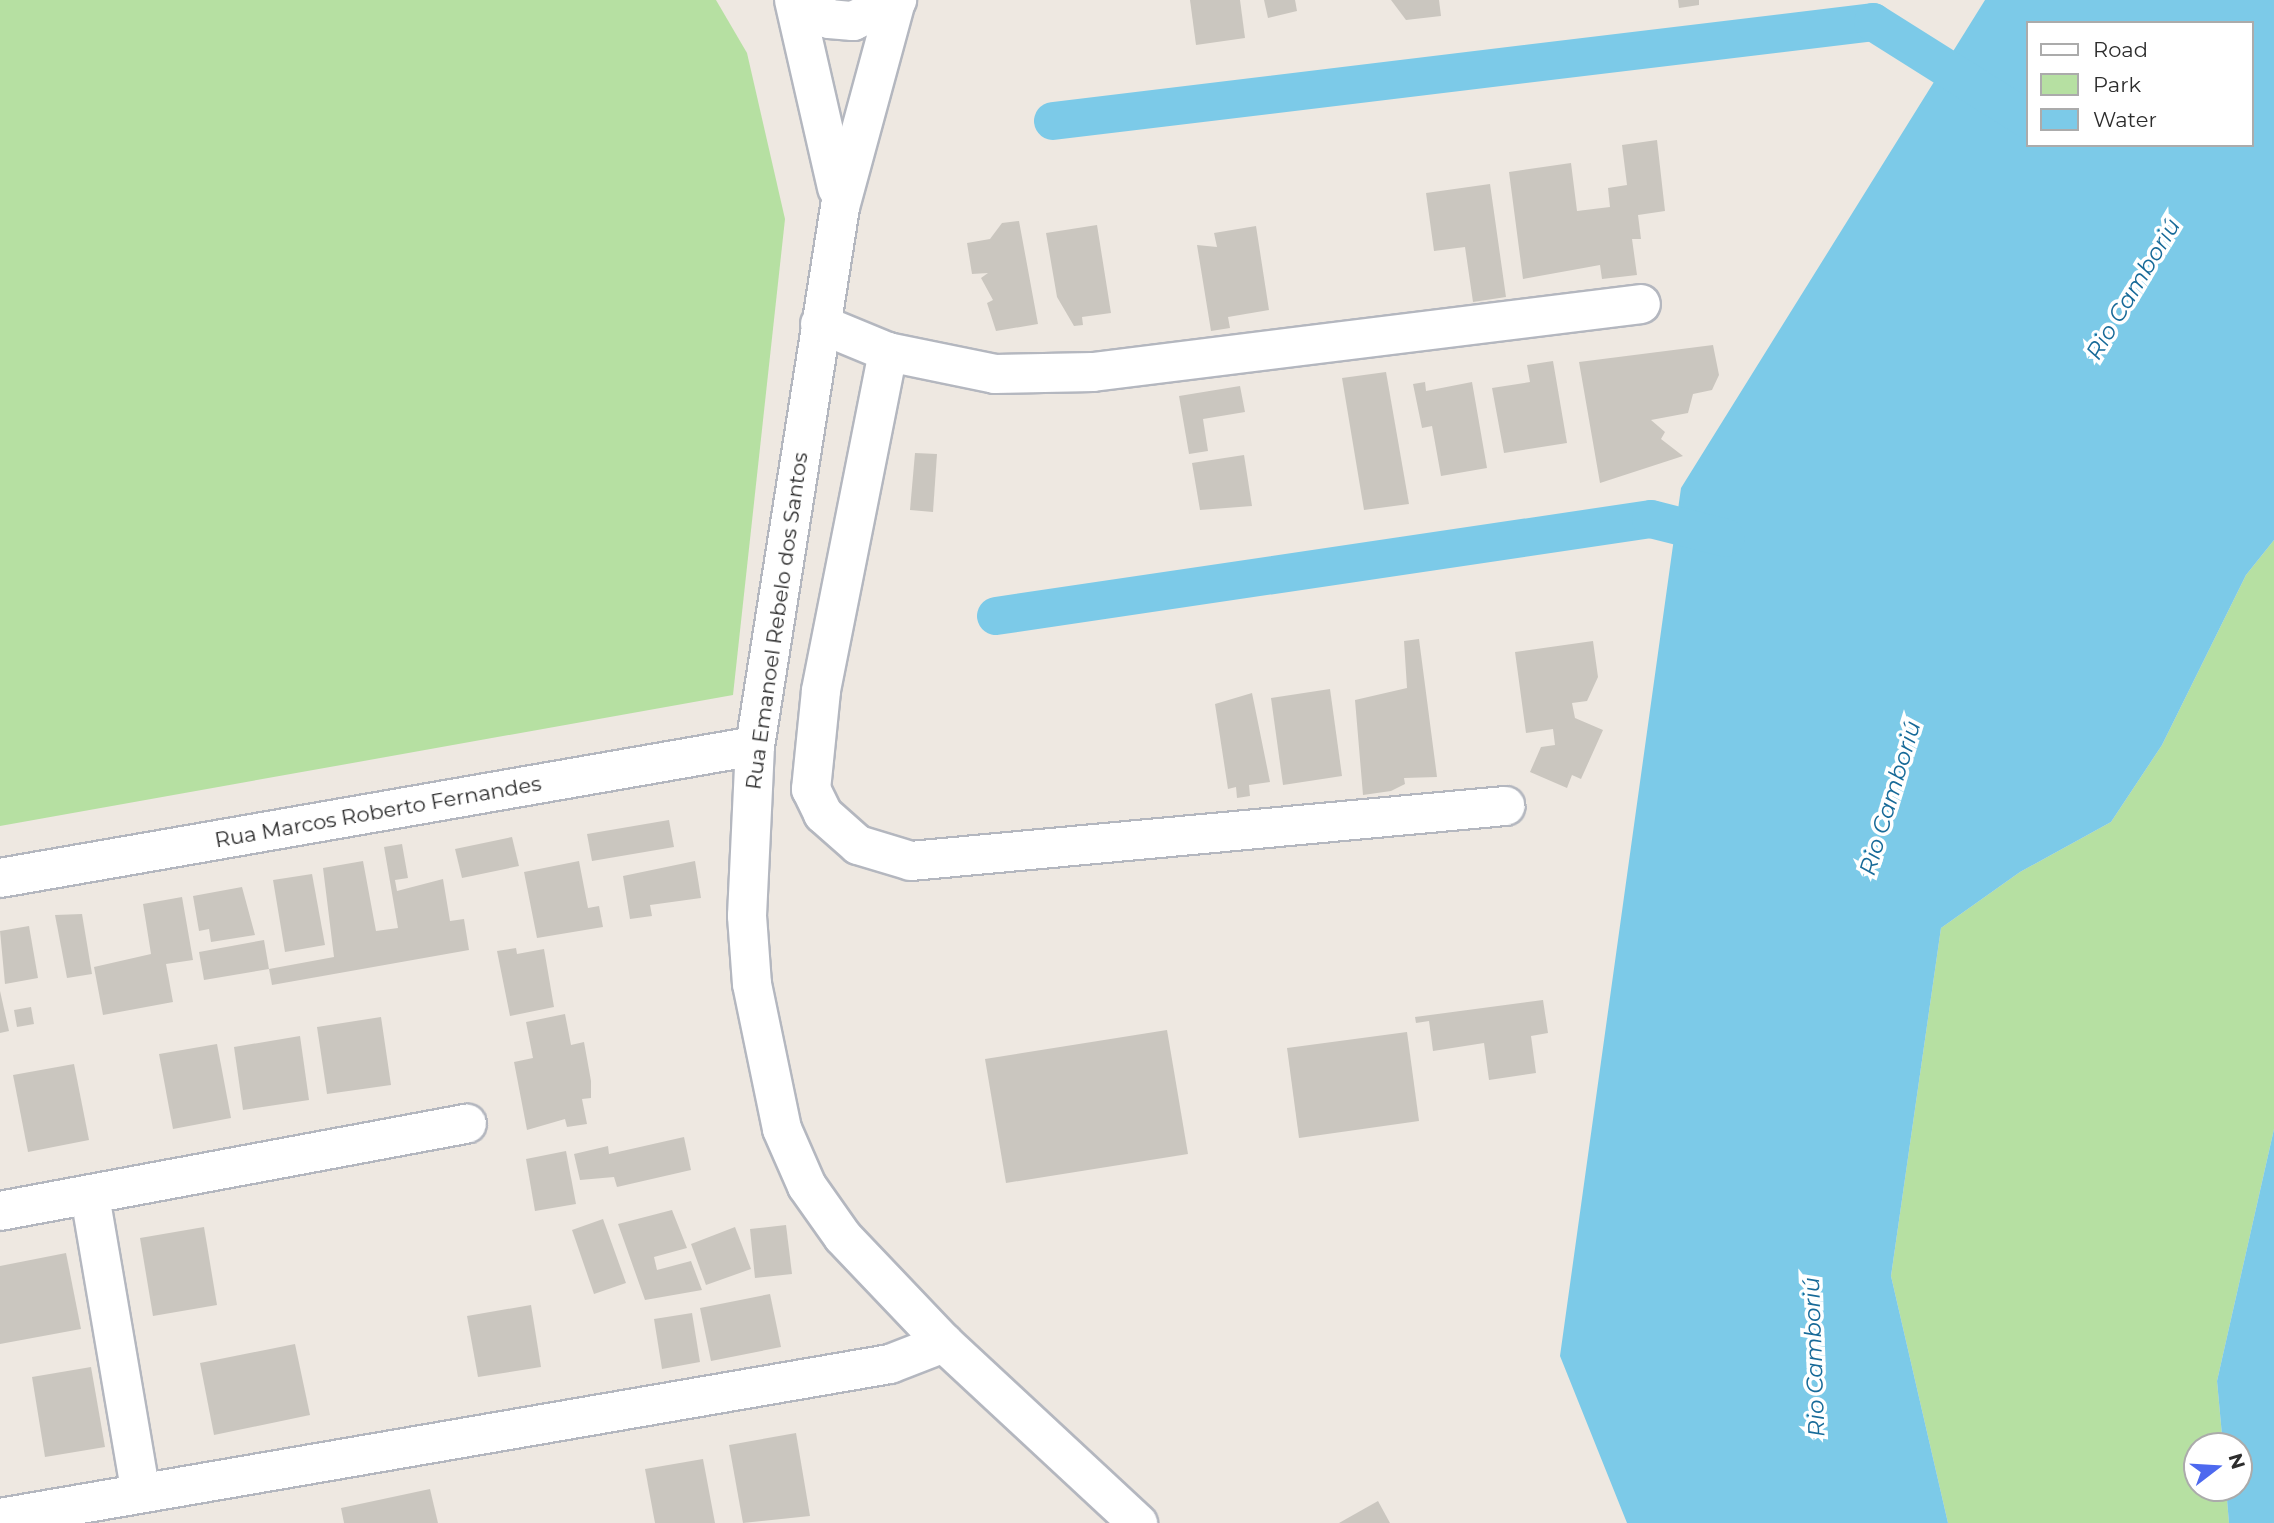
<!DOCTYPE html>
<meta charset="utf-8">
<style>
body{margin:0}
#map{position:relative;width:2274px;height:1523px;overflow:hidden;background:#eee8e1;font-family:Montserrat,sans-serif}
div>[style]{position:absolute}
.green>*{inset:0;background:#b6e0a2}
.water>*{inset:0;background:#7ccae8}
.canal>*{height:38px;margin:-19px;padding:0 19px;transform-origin:19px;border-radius:19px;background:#7ccae8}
.building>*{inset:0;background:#cac6bf}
.roads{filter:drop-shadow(2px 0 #b4b7bf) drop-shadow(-2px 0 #b4b7bf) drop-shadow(0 2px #b4b7bf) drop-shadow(0 -2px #b4b7bf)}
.minor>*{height:38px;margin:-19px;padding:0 19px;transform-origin:19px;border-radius:19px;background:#fff}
.secondary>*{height:38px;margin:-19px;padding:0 19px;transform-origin:19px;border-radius:19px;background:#fff}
span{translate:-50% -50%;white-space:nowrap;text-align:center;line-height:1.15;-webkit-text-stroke:7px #fff;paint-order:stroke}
.street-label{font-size:21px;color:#2d2d2d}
.water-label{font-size:23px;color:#176a98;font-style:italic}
.legend{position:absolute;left:2026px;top:21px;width:228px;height:126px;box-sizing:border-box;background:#fff;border:2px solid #ababab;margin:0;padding:9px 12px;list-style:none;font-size:21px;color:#2d2d2d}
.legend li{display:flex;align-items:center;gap:14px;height:35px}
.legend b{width:35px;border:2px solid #ababab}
.north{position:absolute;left:2183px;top:1432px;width:70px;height:70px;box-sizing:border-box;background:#fff;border:2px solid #ababab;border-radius:50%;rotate:73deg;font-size:19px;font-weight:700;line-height:28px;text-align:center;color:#2d2d2d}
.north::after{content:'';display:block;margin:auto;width:24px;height:32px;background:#4d69ef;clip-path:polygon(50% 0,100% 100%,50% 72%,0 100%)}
</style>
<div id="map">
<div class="green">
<i style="clip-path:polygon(0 0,716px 0,747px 53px,785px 219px,733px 695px,0 826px)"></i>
<i style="clip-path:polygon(2274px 540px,2274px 1129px,2217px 1381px,2223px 1446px,2197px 1446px,2197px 1488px,2226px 1488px,2229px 1523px,1948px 1523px,1891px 1276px,1941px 928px,2020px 872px,2111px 822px,2162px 745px,2246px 575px)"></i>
</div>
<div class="water">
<i style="clip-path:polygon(evenodd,1985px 0,2274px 0,2274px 540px,2246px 575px,2162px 745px,2111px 822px,2020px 872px,1941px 928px,1891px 1276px,1948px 1523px,1627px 1523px,1560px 1356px,1681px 488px,1985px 0,2027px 23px,2251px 23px,2251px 145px,2027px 145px,2027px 23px)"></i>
<i style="clip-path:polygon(2274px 1129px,2274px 1523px,2229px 1523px,2226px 1488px,2239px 1488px,2239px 1446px,2223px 1446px,2217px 1381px)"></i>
</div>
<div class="canal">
<i style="left:1053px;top:121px;width:826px;rotate:-6.88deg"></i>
<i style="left:1873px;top:22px;width:182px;rotate:32.2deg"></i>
<i style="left:996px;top:616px;width:662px;rotate:-8.42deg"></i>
<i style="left:1651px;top:519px;width:77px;rotate:14.2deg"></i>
</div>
<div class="building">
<i style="clip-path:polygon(1190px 0,1240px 0,1245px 38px,1196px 45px)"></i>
<i style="clip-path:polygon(1264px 0,1295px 0,1297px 11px,1268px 18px)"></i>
<i style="clip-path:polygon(1391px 0,1439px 0,1441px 16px,1406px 20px)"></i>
<i style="clip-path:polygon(1678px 0,1699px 0,1699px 5px,1679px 8px)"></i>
<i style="clip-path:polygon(1657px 140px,1665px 211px,1638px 215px,1641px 239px,1632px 239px,1637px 275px,1602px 279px,1600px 265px,1523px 279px,1509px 172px,1571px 163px,1577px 211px,1610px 207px,1608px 188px,1627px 185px,1622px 145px)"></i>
<i style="clip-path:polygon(1490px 184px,1506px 297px,1473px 302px,1465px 247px,1434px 251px,1426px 193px)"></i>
<i style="clip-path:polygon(1019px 221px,1038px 324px,996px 331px,987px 303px,993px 300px,981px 278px,988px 273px,972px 274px,967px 243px,990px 239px,1002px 223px)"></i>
<i style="clip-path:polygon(1097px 225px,1111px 313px,1082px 317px,1083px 325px,1074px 326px,1057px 297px,1046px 233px)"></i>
<i style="clip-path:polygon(1256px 226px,1269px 310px,1228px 317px,1230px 328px,1211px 331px,1197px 245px,1217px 247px,1214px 233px)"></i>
<i style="clip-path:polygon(1713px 345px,1719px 375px,1712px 390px,1693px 394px,1688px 413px,1651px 420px,1665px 432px,1661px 439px,1683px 456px,1600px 483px,1579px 362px)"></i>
<i style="clip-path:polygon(1553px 361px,1567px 443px,1504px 453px,1492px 388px,1530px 382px,1527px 365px)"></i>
<i style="clip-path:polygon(1386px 372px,1409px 504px,1364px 510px,1342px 378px)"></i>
<i style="clip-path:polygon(1425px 382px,1426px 391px,1472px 382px,1487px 468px,1441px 476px,1432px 426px,1422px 428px,1413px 384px)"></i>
<i style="clip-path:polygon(1240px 386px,1245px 412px,1203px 419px,1208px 451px,1189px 454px,1179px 396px)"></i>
<i style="clip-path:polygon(915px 453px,937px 454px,933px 512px,910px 510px)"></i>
<i style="clip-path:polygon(1244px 455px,1252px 506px,1200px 510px,1192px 463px)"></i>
<i style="clip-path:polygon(1419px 639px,1437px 777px,1404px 778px,1405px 784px,1391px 791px,1363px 795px,1355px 700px,1407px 688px,1404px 641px)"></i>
<i style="clip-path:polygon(1593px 641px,1598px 677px,1587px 701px,1572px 703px,1575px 718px,1603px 730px,1581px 779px,1572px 775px,1567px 788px,1530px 772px,1541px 747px,1555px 745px,1553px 729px,1526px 733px,1515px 652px)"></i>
<i style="clip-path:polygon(1330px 689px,1342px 776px,1283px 785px,1271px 698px)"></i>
<i style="clip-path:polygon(1252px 693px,1270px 782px,1249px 785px,1250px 796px,1237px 798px,1236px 787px,1228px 789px,1215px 704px)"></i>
<i style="clip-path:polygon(669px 820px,674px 847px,592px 861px,587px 834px)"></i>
<i style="clip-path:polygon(512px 837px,519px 866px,462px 878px,455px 849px)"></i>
<i style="clip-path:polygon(402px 844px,408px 878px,395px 880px,397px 891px,443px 879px,450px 921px,464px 919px,469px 950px,272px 985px,269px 969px,334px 957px,323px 868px,363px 861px,376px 931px,398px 928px,384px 847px)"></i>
<i style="clip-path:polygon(579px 861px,588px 908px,599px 906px,603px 927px,537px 938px,524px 872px)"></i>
<i style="clip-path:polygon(695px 861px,701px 898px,650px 905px,652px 916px,630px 919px,623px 876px)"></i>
<i style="clip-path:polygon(312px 874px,325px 945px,285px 952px,273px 880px)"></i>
<i style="clip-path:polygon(242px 887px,255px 935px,211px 942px,209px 929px,199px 931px,193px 896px)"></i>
<i style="clip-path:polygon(182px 897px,193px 960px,166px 964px,173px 1002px,103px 1015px,94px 967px,151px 954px,143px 904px)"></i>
<i style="clip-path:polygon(82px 914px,92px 974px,67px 978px,55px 915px)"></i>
<i style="clip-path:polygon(29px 926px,38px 978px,5px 984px,0 931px)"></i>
<i style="clip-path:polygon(264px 940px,269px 969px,204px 980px,199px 952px)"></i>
<i style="clip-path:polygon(516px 948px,517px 954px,544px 949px,554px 1007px,510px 1016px,497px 951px)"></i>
<i style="clip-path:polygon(0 991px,9px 1031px,0 1033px)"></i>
<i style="clip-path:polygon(1543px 1000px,1548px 1033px,1531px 1036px,1536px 1073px,1489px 1080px,1484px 1043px,1433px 1051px,1429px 1021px,1416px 1023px,1415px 1017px)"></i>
<i style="clip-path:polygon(31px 1007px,34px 1024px,17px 1027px,14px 1010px)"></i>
<i style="clip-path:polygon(565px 1014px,571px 1045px,584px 1042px,591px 1081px,591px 1098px,582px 1099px,587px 1124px,567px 1127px,565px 1119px,527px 1130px,514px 1062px,533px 1058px,526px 1022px)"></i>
<i style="clip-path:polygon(381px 1017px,391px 1085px,327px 1094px,317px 1027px)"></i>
<i style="clip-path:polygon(1167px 1030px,1188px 1154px,1006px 1183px,985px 1059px)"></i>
<i style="clip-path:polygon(1407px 1032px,1419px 1121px,1299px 1138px,1287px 1048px)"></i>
<i style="clip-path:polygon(300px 1036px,309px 1100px,243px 1110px,234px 1047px)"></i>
<i style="clip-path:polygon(217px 1044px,231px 1118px,173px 1129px,159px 1054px)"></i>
<i style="clip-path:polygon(74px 1064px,89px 1140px,28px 1152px,13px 1075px)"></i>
<i style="clip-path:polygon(684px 1137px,691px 1170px,617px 1187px,614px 1177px,580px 1180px,574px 1154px,608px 1146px,609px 1154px)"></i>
<i style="clip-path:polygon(566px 1151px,576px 1204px,535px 1211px,526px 1159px)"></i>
<i style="clip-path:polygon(672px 1210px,687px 1248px,654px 1257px,657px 1270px,691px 1261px,702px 1290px,645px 1300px,618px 1224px)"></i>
<i style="clip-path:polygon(603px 1219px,626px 1283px,594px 1294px,572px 1230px)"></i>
<i style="clip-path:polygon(786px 1225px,792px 1274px,755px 1278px,750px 1229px)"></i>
<i style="clip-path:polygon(204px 1227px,217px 1305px,153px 1316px,140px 1238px)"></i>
<i style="clip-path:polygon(735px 1227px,751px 1269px,706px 1285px,691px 1244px)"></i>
<i style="clip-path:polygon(66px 1253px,81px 1329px,0 1344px,0 1266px)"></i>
<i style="clip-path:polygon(770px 1294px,781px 1347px,711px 1361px,700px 1308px)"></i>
<i style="clip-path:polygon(531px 1305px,541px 1367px,478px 1377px,467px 1316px)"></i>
<i style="clip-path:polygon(692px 1313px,700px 1362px,662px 1369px,654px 1319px)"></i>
<i style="clip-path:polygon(295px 1344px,310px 1415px,214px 1435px,200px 1363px)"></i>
<i style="clip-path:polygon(91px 1367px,105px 1447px,45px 1457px,32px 1377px)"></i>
<i style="clip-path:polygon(796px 1433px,810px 1516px,743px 1523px,729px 1445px)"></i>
<i style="clip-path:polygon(703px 1459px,715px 1523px,655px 1523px,645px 1469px)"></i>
<i style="clip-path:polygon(430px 1489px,438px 1523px,344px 1523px,341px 1508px)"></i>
<i style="clip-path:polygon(1378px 1501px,1390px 1523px,1339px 1523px)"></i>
</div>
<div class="roads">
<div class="minor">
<i style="left:820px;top:324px;width:74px;rotate:22.4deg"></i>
<i style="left:888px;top:352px;width:109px;rotate:11.6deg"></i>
<i style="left:995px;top:374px;width:98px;rotate:-1.2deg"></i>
<i style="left:1093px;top:372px;width:552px;rotate:-7.07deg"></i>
<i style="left:888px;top:352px;width:346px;rotate:101.2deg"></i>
<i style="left:821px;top:691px;width:99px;rotate:95.8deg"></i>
<i style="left:811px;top:789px;width:28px;rotate:64deg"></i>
<i style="left:823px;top:814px;width:47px;rotate:41.5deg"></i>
<i style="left:858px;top:845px;width:55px;rotate:16.8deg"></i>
<i style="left:911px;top:861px;width:597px;rotate:-5.29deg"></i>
<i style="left:0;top:878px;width:766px;rotate:-9.92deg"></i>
<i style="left:90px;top:1196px;width:301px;rotate:80.3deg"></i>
<i style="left:0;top:1211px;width:475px;rotate:-10.6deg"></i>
<i style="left:0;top:1518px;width:903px;rotate:-9.82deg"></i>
<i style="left:890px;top:1364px;width:58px;rotate:-21.3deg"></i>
</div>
<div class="secondary">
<i style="left:794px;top:0;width:193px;rotate:77.1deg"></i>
<i style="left:800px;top:0;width:35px;rotate:33deg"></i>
<i style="left:829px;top:19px;width:24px;rotate:5deg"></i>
<i style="left:853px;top:21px;width:49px;rotate:-25.5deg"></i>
<i style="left:896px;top:1px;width:213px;rotate:105.2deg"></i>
<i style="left:840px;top:207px;width:546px;rotate:98.96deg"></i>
<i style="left:755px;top:746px;width:170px;rotate:92.7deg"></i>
<i style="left:747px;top:916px;width:68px;rotate:85.8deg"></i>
<i style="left:752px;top:984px;width:148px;rotate:78.3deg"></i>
<i style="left:782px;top:1129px;width:62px;rotate:66.3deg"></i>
<i style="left:807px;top:1186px;width:62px;rotate:54.8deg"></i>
<i style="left:843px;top:1237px;width:146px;rotate:46.4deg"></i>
<i style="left:944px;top:1343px;width:265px;rotate:42.9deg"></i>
</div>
</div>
<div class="street-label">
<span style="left:777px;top:621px;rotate:-82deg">Rua Emanoel Rebelo dos Santos</span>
<span style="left:378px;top:812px;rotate:-10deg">Rua Marcos Roberto Fernandes</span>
</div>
<div class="water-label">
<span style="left:2133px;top:289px;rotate:-59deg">Rio Camboriú</span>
<span style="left:1890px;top:798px;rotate:-73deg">Rio Camboriú</span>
<span style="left:1814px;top:1357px;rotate:-92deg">Rio Camboriú</span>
</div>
<ul class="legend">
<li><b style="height:9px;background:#fff"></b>Road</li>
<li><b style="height:19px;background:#b6e0a2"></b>Park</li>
<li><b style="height:19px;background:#7ccae8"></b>Water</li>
</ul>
<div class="north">N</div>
</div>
